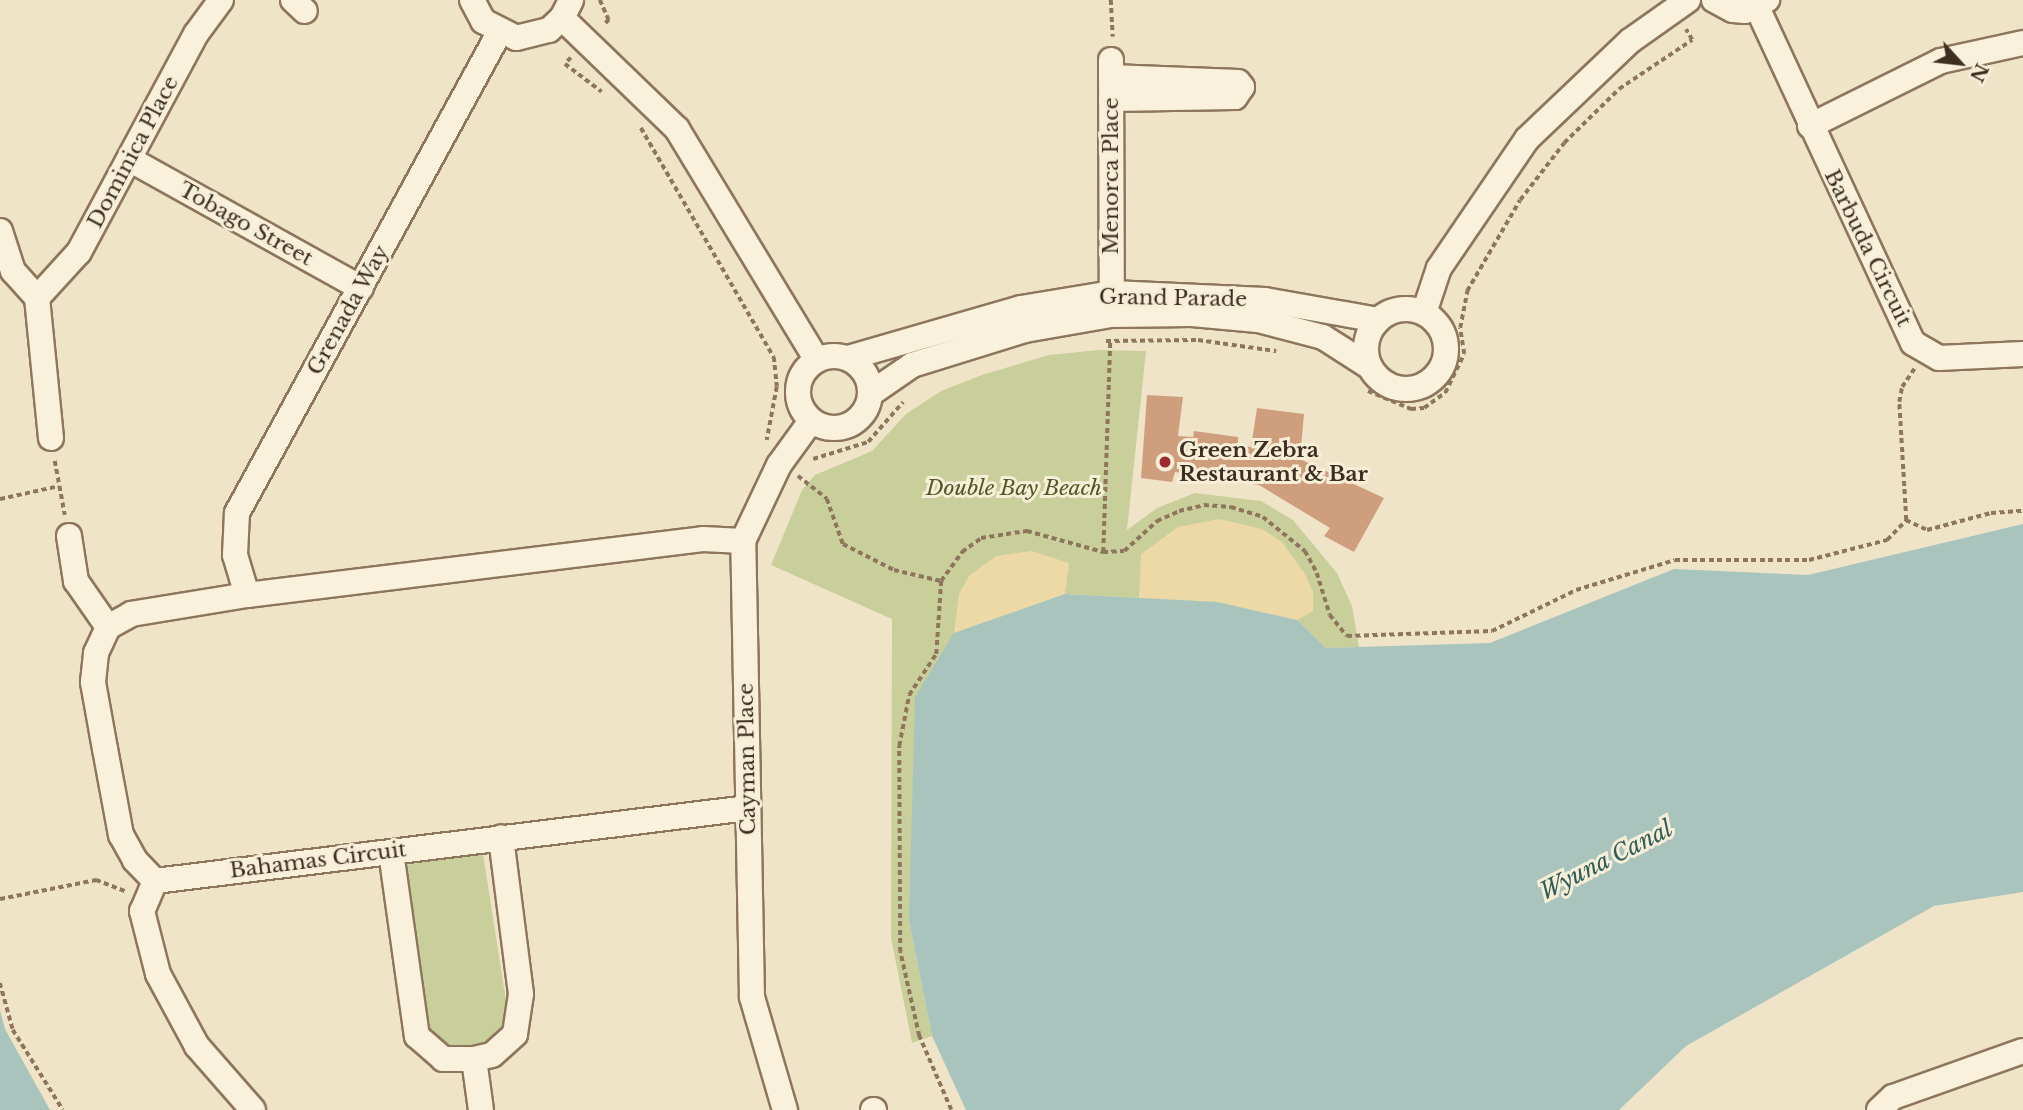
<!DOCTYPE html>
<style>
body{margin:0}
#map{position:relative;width:2023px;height:1110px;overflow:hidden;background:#f0e4c8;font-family:"Libre Baskerville",serif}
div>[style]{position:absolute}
.green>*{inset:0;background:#c9cf9b}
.sand>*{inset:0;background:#ecd9a5}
.water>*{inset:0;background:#a9c4bc}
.building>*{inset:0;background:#cf9f7d}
.path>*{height:3.5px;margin-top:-1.75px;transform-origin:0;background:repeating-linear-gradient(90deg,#8d765c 0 5px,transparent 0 8.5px)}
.roads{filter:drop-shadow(2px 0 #8d765c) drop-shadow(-2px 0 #8d765c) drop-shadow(0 2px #8d765c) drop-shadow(0 -2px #8d765c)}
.minor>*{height:24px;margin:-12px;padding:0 12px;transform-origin:12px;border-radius:12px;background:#faf1dc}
.minor>.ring{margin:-12px;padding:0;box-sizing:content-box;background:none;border:24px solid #faf1dc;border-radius:50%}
.dots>*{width:19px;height:19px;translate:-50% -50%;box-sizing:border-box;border:4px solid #f7eed8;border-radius:50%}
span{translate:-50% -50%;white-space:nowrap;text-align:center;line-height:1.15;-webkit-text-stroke:6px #f7eed8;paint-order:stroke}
.street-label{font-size:21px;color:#3d2e20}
.poi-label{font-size:21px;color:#3d2e20;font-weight:700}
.left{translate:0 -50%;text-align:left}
.park-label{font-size:21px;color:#4d5a26;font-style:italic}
.water-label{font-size:23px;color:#2f5d5a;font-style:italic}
.north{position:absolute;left:1925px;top:28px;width:70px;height:70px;-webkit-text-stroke:5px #f7eed8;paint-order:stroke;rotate:117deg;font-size:19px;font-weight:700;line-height:28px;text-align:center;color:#3d2e20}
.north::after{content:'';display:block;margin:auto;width:24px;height:32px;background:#3d2e20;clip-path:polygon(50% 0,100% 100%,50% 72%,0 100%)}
</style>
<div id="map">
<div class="green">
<i style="clip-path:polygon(1099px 350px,1146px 351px,1127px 530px,1157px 508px,1195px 493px,1261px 501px,1293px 520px,1337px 573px,1352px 606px,1359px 647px,1326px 648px,1297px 620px,1217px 602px,1065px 594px,954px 633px,909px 921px,932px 1036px,912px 1043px,891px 938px,892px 619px,771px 565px,802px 490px,815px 475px,872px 451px,906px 414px,941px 391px,982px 375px,1049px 355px)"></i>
<i style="clip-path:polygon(483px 854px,509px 1020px,485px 1043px,447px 1048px,426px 1035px,405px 865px)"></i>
</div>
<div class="sand">
<i style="clip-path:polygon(1219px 519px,1262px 529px,1282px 542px,1305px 574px,1313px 592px,1313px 611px,1297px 620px,1217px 602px,1139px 598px,1141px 554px,1178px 527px)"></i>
<i style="clip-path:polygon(1031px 551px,1069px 563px,1065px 594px,954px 633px,959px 594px,969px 576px,996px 556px)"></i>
</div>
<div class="water">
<i style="clip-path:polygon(2023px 524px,2023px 892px,1934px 906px,1686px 1046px,1619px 1110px,966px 1110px,932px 1036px,909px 921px,915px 697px,954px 633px,1065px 594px,1217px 602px,1297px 620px,1326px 648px,1490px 643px,1674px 569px,1808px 575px)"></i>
<i style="clip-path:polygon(0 1010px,5px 1029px,50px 1110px,0 1110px)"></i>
</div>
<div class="building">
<i style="clip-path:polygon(1147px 395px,1183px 397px,1178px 436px,1193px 437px,1194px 431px,1238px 437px,1238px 445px,1251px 447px,1257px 408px,1304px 414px,1300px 459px,1384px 498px,1354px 552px,1324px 536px,1330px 528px,1259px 485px,1175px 472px,1172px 482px,1141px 478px)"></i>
</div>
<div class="path">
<i style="left:600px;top:0;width:22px;rotate:66deg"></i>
<i style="left:609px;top:20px;width:7px;rotate:135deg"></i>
<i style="left:1111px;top:0;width:37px;rotate:87deg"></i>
<i style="left:571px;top:58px;width:8px;rotate:135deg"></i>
<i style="left:565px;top:64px;width:46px;rotate:37.1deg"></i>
<i style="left:641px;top:128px;width:265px;rotate:59.9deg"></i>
<i style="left:774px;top:357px;width:30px;rotate:84deg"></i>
<i style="left:777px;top:387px;width:54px;rotate:100.7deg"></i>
<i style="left:1106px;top:341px;width:92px;rotate:-0.6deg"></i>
<i style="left:1198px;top:340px;width:79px;rotate:8deg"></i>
<i style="left:1368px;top:391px;width:47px;rotate:22.7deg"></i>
<i style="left:1411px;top:409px;width:13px;rotate:-4deg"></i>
<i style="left:1424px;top:408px;width:26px;rotate:-36deg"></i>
<i style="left:1445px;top:393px;width:43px;rotate:-64deg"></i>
<i style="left:1464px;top:354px;width:26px;rotate:-99deg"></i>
<i style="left:1460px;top:328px;width:38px;rotate:-79deg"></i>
<i style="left:1467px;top:291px;width:105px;rotate:-59.8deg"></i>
<i style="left:1520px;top:200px;width:72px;rotate:-52.3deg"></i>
<i style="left:1564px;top:143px;width:77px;rotate:-44.5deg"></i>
<i style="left:1619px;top:89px;width:88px;rotate:-33.9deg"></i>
<i style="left:1692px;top:40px;width:12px;rotate:-121deg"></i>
<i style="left:813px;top:459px;width:58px;rotate:-17.2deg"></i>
<i style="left:868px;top:442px;width:53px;rotate:-48.8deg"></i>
<i style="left:55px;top:461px;width:55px;rotate:79.5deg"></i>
<i style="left:798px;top:476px;width:37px;rotate:38deg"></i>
<i style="left:827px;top:499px;width:48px;rotate:70.4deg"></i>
<i style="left:843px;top:544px;width:57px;rotate:27deg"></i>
<i style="left:894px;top:570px;width:48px;rotate:13.2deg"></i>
<i style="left:0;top:499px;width:60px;rotate:-12.4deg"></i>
<i style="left:1906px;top:520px;width:118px;rotate:-93.4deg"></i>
<i style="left:1899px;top:402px;width:15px;rotate:-79deg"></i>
<i style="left:1902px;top:387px;width:22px;rotate:-56deg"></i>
<i style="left:1103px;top:552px;width:211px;rotate:-88.1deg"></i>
<i style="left:0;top:899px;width:98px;rotate:-11.2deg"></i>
<i style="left:96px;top:880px;width:31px;rotate:21deg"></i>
<i style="left:0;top:983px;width:49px;rotate:74.5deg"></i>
<i style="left:13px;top:1030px;width:94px;rotate:58deg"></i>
<i style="left:951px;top:1110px;width:81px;rotate:-113.4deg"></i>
<i style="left:919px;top:1036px;width:86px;rotate:-102.7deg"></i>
<i style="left:900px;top:952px;width:206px;rotate:-90.3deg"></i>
<i style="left:899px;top:746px;width:52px;rotate:-78.9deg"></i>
<i style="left:909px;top:695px;width:49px;rotate:-56.6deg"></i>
<i style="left:936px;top:654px;width:73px;rotate:-86.1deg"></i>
<i style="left:941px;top:581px;width:36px;rotate:-54deg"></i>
<i style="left:962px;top:552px;width:24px;rotate:-36deg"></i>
<i style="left:981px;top:538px;width:47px;rotate:-8.7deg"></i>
<i style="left:1027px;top:531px;width:79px;rotate:15.4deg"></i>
<i style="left:1103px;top:552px;width:21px;rotate:-3deg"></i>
<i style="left:1124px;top:551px;width:45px;rotate:-42.3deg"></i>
<i style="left:1157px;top:521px;width:24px;rotate:-24deg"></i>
<i style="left:1179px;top:511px;width:26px;rotate:-13deg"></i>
<i style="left:1204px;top:505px;width:27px;rotate:4deg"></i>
<i style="left:1231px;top:507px;width:34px;rotate:17deg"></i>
<i style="left:1263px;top:517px;width:54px;rotate:39deg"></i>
<i style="left:1305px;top:551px;width:25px;rotate:61deg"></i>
<i style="left:1317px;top:573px;width:44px;rotate:72.8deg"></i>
<i style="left:1330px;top:615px;width:27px;rotate:51deg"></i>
<i style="left:1347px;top:636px;width:145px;rotate:-2deg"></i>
<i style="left:1492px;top:631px;width:93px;rotate:-26deg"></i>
<i style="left:1576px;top:590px;width:103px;rotate:-16.9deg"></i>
<i style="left:1675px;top:560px;width:134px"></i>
<i style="left:1809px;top:560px;width:81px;rotate:-14.4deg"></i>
<i style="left:1887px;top:540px;width:28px;rotate:-46deg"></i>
<i style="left:1906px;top:520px;width:23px;rotate:25deg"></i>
<i style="left:1927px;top:530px;width:66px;rotate:-14.9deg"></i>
<i style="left:1991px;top:513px;width:32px;rotate:-4deg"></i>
</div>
<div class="roads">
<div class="minor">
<i style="left:293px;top:0;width:16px;rotate:43deg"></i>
<i style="left:472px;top:0;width:24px;rotate:62deg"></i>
<i style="left:483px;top:21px;width:37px;rotate:27deg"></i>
<i style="left:516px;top:38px;width:34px;rotate:-14deg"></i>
<i style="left:549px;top:30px;width:18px;rotate:-43deg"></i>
<i style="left:562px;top:18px;width:20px;rotate:-63deg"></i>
<i style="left:1714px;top:0;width:21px;rotate:28deg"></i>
<i style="left:1733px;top:10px;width:12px;rotate:5deg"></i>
<i style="left:1745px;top:11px;width:25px;rotate:-27deg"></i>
<i style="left:1757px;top:7px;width:370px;rotate:65.1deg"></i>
<i style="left:1913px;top:343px;width:30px;rotate:30deg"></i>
<i style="left:1939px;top:358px;width:84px;rotate:-2.7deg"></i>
<i style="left:562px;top:18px;width:160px;rotate:44deg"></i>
<i style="left:677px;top:129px;width:270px;rotate:58.8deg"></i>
<i style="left:1111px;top:60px;width:233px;rotate:89.8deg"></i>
<i style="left:1111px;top:99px;width:124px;rotate:-0.9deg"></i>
<i style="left:1235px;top:97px;width:12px;rotate:-55deg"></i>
<i style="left:1242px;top:87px;width:6px;rotate:-129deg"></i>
<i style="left:1238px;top:82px;width:127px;rotate:-177.7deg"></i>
<i style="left:1810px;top:126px;width:146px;rotate:-26.4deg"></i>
<i style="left:1941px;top:61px;width:84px;rotate:-12.4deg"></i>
<i style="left:131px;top:160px;width:263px;rotate:29.1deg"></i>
<i style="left:0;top:231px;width:42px;rotate:72deg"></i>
<i style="left:13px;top:271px;width:36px;rotate:48deg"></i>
<i class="ring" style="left:1366px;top:309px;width:56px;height:56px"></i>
<i style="left:1424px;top:313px;width:47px;rotate:-71.6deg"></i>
<i style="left:1439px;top:268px;width:156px;rotate:-55.7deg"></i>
<i style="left:1527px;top:139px;width:142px;rotate:-43.6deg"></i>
<i style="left:1630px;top:41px;width:71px;rotate:-35.3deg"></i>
<i class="ring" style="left:798px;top:356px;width:48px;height:48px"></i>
<i style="left:848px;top:358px;width:180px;rotate:-16.1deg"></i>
<i style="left:1021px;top:308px;width:92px;rotate:-9.4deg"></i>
<i style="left:1112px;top:293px;width:153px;rotate:2.6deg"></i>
<i style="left:1265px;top:300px;width:115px;rotate:10deg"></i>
<i style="left:870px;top:394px;width:51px;rotate:-34.6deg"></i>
<i style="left:912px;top:365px;width:118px;rotate:-17.2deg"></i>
<i style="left:1025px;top:330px;width:86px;rotate:-10deg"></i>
<i style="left:1110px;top:315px;width:82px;rotate:-0.7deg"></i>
<i style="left:1192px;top:314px;width:66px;rotate:5.2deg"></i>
<i style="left:1258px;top:320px;width:67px;rotate:14.7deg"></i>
<i style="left:1323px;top:337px;width:56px;rotate:32.6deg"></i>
<i style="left:51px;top:438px;width:141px;rotate:-95.7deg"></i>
<i style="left:37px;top:298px;width:62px;rotate:-47.6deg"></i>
<i style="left:79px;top:252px;width:247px;rotate:-61.8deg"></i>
<i style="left:196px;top:34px;width:42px;rotate:-53.7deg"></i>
<i style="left:69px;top:536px;width:46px;rotate:81.2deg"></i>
<i style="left:76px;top:581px;width:56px;rotate:55.2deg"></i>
<i style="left:247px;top:595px;width:42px;rotate:-106.7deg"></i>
<i style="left:235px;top:555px;width:42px;rotate:-87.3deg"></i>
<i style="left:237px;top:513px;width:547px;rotate:-61.37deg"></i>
<i style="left:391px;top:852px;width:186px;rotate:82deg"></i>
<i style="left:417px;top:1036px;width:35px;rotate:41deg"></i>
<i style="left:443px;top:1059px;width:31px"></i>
<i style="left:474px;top:1059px;width:18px;rotate:-13deg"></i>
<i style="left:492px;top:1055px;width:31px;rotate:-42deg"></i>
<i style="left:515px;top:1034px;width:40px;rotate:-81.5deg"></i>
<i style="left:521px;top:994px;width:158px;rotate:-97.3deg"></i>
<i style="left:155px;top:881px;width:29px;rotate:-134deg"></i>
<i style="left:135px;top:860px;width:29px;rotate:-119deg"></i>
<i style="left:121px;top:835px;width:87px;rotate:-100.5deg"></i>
<i style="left:105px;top:749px;width:68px;rotate:-100.2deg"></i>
<i style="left:93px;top:682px;width:29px;rotate:-84deg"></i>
<i style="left:96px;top:653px;width:29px;rotate:-65deg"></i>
<i style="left:108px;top:627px;width:26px;rotate:-29deg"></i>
<i style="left:131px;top:614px;width:118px;rotate:-9.3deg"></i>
<i style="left:247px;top:595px;width:459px;rotate:-7deg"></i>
<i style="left:703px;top:539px;width:40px;rotate:2.9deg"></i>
<i style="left:155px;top:881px;width:597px;rotate:-7.02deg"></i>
<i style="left:155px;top:881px;width:33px;rotate:113deg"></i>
<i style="left:142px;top:911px;width:65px;rotate:75.7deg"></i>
<i style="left:158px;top:974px;width:82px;rotate:61.6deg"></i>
<i style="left:197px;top:1046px;width:85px;rotate:48.8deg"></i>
<i style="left:474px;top:1059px;width:51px;rotate:82.2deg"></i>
<i style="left:785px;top:1110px;width:118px;rotate:-106.3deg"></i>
<i style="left:752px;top:997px;width:456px;rotate:-91.1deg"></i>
<i style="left:743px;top:541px;width:84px;rotate:-64.7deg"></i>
<i style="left:779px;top:465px;width:54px;rotate:-54deg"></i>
<i style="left:873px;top:1110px;width:1px"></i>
<i style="left:1879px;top:1110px;width:19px;rotate:-43deg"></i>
<i style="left:1893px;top:1097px;width:138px;rotate:-19.5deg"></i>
</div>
</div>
<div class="dots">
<i style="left:1165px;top:462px;background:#9e2a2b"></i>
</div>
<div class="street-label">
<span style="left:133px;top:152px;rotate:-62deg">Dominica Place</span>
<span style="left:1111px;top:176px;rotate:-90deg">Menorca Place</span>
<span style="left:246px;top:224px;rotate:29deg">Tobago Street</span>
<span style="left:1868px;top:248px;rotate:64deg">Barbuda Circuit</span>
<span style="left:1173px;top:298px;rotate:1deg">Grand Parade</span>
<span style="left:348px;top:310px;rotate:-61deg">Grenada Way</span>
<span style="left:747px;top:759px;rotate:-91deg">Cayman Place</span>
<span style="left:318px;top:860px;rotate:-7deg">Bahamas Circuit</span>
</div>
<div class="poi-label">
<span class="left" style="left:1179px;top:462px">Green Zebra<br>Restaurant &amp; Bar</span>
</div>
<div class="park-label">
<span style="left:1014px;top:488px">Double Bay Beach</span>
</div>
<div class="water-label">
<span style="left:1606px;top:860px;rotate:-27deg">Wyuna Canal</span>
</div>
<div class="north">N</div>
</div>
